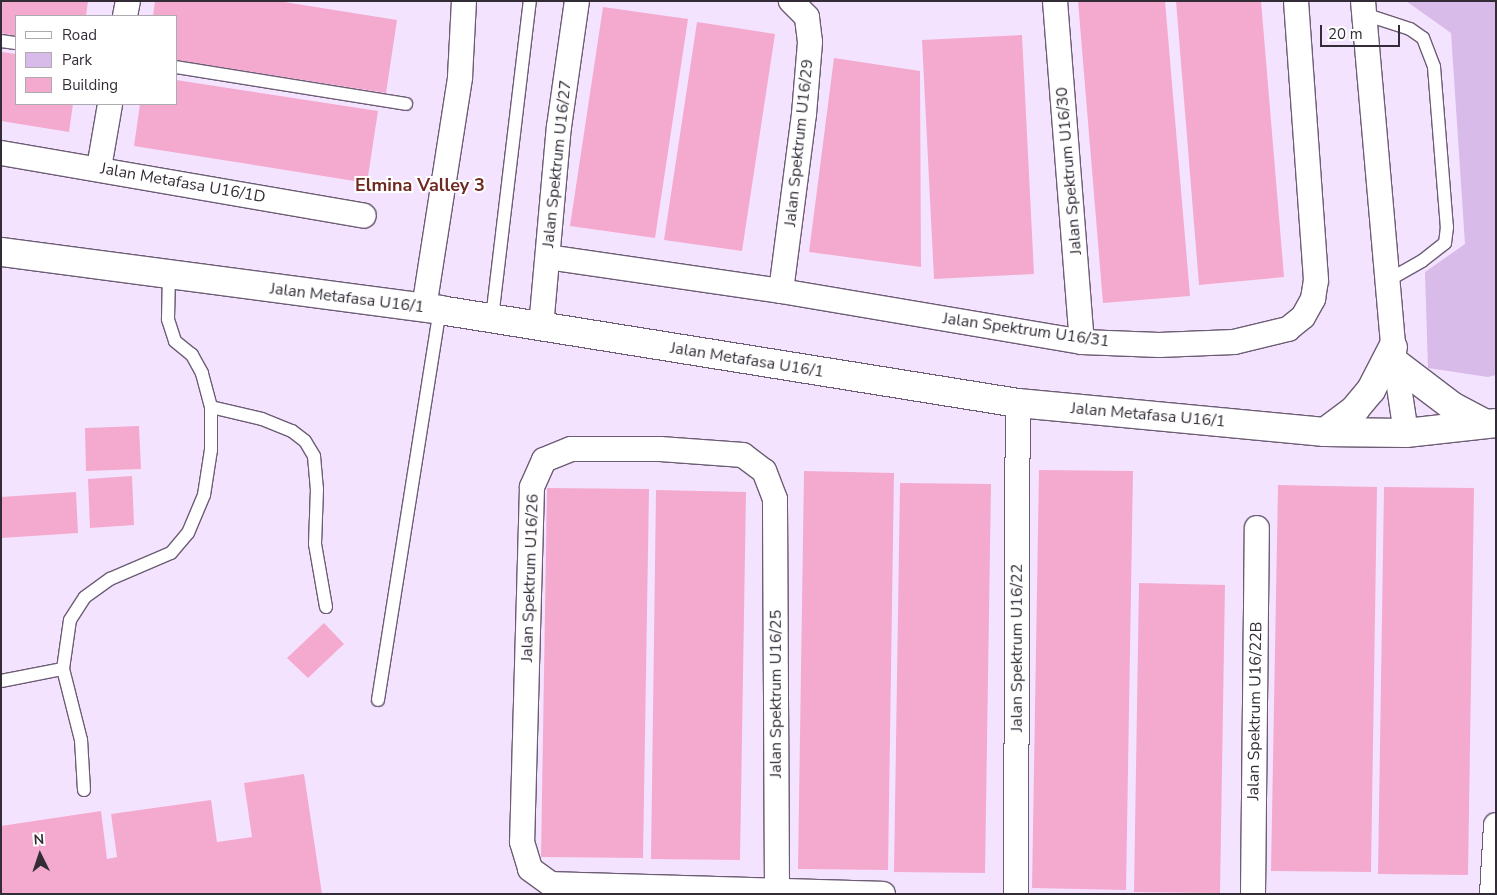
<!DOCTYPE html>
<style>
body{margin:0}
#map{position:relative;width:1497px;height:895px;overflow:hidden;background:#f4e3ff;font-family:"Nunito Sans",sans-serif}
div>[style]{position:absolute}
.green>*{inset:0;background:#d8bbe8}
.building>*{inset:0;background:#f4aacf}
.roads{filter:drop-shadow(1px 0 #6c5d74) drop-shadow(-1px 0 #6c5d74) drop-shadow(0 1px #6c5d74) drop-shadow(0 -1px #6c5d74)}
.service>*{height:12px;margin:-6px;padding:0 6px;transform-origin:6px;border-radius:6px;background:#fff}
.minor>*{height:24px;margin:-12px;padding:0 12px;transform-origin:12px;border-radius:12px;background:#fff}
.tertiary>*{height:28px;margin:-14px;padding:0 14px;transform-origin:14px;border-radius:14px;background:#fff}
span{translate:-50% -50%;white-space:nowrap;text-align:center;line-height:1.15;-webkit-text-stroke:4px #fff;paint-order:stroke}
.street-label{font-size:16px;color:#332c37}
.neighbourhood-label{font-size:18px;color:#6e2921;font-weight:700}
.frame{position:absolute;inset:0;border:2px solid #332c37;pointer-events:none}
.legend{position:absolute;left:15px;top:15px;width:162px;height:90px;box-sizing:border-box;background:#fff;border:1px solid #adabaf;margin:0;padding:6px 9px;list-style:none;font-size:15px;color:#332c37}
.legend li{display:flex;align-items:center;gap:10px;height:25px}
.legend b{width:25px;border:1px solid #adabaf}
.north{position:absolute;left:15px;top:830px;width:50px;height:50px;-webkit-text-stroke:4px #fff;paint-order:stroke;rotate:356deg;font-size:14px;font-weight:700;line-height:20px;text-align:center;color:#332c37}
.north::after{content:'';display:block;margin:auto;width:18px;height:22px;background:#332c37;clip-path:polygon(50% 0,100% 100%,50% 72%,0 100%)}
.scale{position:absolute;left:1320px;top:25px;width:80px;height:22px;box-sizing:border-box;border:2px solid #332c37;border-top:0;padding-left:6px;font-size:15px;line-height:18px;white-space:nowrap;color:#332c37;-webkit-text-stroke:4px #fff;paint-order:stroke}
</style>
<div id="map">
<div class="green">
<i style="clip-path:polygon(1406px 1px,1496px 1px,1496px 375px,1488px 377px,1428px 368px,1425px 272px,1465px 244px,1451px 33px)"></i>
</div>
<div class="building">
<i style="clip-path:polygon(1px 1px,88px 1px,86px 16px,16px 16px,16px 36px,1px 33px)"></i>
<i style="clip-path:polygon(155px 1px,278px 1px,397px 20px,386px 93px,176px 60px,176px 16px,153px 16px)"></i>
<i style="clip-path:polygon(1078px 1px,1165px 1px,1190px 296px,1103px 303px)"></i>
<i style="clip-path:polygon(1176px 1px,1261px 1px,1284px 277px,1199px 285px)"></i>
<i style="clip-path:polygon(603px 7px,688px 19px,655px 238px,570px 226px)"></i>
<i style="clip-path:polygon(697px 22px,775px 34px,742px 251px,664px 240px)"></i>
<i style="clip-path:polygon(1022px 35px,1034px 274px,934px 279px,922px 40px)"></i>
<i style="clip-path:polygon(1px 52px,16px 54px,16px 104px,73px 104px,69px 132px,1px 121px)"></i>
<i style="clip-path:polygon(834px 58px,920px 71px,921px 267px,809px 252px)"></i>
<i style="clip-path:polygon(176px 80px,378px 111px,367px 183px,134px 146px,140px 104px,176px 104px)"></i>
<i style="clip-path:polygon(139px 426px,141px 469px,86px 471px,85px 428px)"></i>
<i style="clip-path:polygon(1039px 470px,1133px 471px,1126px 890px,1032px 888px)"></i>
<i style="clip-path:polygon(804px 471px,894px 473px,888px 870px,798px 869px)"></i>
<i style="clip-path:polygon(132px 476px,134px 525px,90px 528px,88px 479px)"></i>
<i style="clip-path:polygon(900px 483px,991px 484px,985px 873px,894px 872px)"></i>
<i style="clip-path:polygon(1278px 485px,1377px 487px,1371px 872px,1271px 871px)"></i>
<i style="clip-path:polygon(1384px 487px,1474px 488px,1468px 875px,1378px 874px)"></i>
<i style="clip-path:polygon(547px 488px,649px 489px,643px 858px,541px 857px)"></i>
<i style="clip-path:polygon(656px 490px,746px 492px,740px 860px,651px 859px)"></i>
<i style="clip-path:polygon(76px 492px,78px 533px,1px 538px,1px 497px)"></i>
<i style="clip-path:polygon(1139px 583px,1225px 585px,1220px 893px,1134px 892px)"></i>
<i style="clip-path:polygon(324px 623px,344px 644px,308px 678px,287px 658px)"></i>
<i style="clip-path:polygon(304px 774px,322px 894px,1px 894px,1px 826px,101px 811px,107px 859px,117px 857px,111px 814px,211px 800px,217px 842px,252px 837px,244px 783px)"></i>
</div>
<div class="roads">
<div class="service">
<i style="left:1364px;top:14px;width:48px;rotate:18.1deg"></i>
<i style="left:1410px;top:29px;width:16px;rotate:35deg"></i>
<i style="left:1423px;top:38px;width:31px;rotate:69deg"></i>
<i style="left:1434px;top:67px;width:161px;rotate:85.4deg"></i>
<i style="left:1447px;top:227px;width:16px;rotate:97deg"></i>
<i style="left:1445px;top:243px;width:29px;rotate:142deg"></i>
<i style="left:1422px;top:261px;width:40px;rotate:150.3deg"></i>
<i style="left:1px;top:41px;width:15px;rotate:8deg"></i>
<i style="left:176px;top:67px;width:233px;rotate:9.1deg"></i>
<i style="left:492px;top:318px;width:319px;rotate:-83.2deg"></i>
<i style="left:211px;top:407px;width:52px;rotate:13.2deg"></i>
<i style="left:262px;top:419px;width:32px;rotate:22deg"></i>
<i style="left:292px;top:431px;width:16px;rotate:38deg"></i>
<i style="left:305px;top:441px;width:17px;rotate:59deg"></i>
<i style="left:314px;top:456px;width:33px;rotate:85deg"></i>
<i style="left:317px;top:489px;width:55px;rotate:92.1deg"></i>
<i style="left:315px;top:544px;width:64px;rotate:80.1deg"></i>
<i style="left:1px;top:681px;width:63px;rotate:-11deg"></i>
<i style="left:378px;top:700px;width:395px;rotate:-81deg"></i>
<i style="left:84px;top:790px;width:50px;rotate:-93.4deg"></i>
<i style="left:81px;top:740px;width:73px;rotate:-104.2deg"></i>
<i style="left:63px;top:669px;width:49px;rotate:-81.9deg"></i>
<i style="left:70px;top:620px;width:27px;rotate:-57deg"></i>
<i style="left:85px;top:597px;width:31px;rotate:-36deg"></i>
<i style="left:110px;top:579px;width:66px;rotate:-23.1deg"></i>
<i style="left:171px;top:553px;width:26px;rotate:-50deg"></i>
<i style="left:188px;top:533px;width:41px;rotate:-67.2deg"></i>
<i style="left:204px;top:495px;width:46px;rotate:-81.2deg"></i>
<i style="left:211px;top:450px;width:43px;rotate:-90deg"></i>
<i style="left:211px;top:407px;width:35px;rotate:-105deg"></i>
<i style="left:202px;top:373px;width:21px;rotate:-119deg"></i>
<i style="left:192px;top:355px;width:22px;rotate:-141deg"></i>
<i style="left:175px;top:341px;width:23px;rotate:-108deg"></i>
<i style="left:168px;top:319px;width:45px;rotate:-88.7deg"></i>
</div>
<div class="minor">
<i style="left:1055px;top:1px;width:342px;rotate:85.5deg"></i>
<i style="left:1363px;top:1px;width:347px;rotate:85deg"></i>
<i style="left:1393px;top:347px;width:87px;rotate:81.4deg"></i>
<i style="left:125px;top:16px;width:15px;rotate:-79deg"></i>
<i style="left:1px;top:153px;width:368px;rotate:9.8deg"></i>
<i style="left:99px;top:168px;width:65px;rotate:-80.2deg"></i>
<i style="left:548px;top:257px;width:235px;rotate:8.3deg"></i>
<i style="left:781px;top:291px;width:305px;rotate:9.6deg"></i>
<i style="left:1082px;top:342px;width:77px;rotate:2.2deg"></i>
<i style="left:1159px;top:345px;width:75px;rotate:-2.3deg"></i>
<i style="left:1234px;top:342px;width:56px;rotate:-13.5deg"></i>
<i style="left:1288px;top:329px;width:19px;rotate:-39deg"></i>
<i style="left:1303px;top:317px;width:21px;rotate:-61deg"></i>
<i style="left:1313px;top:299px;width:19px;rotate:-81deg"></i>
<i style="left:1316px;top:280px;width:280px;rotate:-94.1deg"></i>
<i style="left:781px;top:291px;width:178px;rotate:-82.6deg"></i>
<i style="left:804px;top:114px;width:72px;rotate:-85.2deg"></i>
<i style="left:810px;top:42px;width:25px;rotate:-97deg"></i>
<i style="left:807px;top:17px;width:23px;rotate:-135deg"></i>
<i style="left:424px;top:308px;width:234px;rotate:-81.1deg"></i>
<i style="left:460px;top:77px;width:76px;rotate:-87deg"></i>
<i style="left:541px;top:327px;width:201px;rotate:-84.9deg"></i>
<i style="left:559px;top:127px;width:127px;rotate:-81.9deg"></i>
<i style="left:777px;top:888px;width:389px;rotate:-90.3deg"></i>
<i style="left:775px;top:499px;width:30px;rotate:-111deg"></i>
<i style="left:764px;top:471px;width:26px;rotate:-143deg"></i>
<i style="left:743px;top:455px;width:83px;rotate:-175.9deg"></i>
<i style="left:660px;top:449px;width:89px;rotate:180deg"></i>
<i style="left:571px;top:449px;width:29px;rotate:158deg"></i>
<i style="left:544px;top:460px;width:30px;rotate:114deg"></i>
<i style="left:532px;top:487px;width:355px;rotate:91.6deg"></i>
<i style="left:522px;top:842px;width:28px;rotate:73deg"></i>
<i style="left:530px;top:869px;width:26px;rotate:36deg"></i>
<i style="left:551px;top:884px;width:332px;rotate:1.7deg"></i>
<i style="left:1016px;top:894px;width:491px;rotate:-89.8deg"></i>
<i style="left:1253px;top:894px;width:366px;rotate:-89.4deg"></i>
<i style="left:1492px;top:894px;width:69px;rotate:-86.7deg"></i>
</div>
<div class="tertiary">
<i style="left:1px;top:252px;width:443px;rotate:7.5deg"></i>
<i style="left:440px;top:310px;width:585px;rotate:9.14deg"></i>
<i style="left:1018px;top:403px;width:308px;rotate:5.4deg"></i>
<i style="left:1325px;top:432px;width:81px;rotate:0.7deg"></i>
<i style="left:1406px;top:433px;width:91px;rotate:-6.3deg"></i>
<i style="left:1394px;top:362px;width:73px;rotate:37.2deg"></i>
<i style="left:1452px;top:406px;width:38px;rotate:28deg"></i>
<i style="left:1325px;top:432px;width:38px;rotate:-37deg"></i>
<i style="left:1355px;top:409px;width:25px;rotate:-50deg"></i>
<i style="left:1371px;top:390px;width:48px;rotate:-62.9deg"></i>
</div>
</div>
<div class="street-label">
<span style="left:799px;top:143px;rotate:-84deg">Jalan Spektrum U16/29</span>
<span style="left:557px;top:164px;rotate:-84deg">Jalan Spektrum U16/27</span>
<span style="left:1069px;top:171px;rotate:-95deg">Jalan Spektrum U16/30</span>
<span style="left:183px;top:183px;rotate:10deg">Jalan Metafasa U16/1D</span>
<span style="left:347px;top:298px;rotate:7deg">Jalan Metafasa U16/1</span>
<span style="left:1026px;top:330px;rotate:8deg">Jalan Spektrum U16/31</span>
<span style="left:747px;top:360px;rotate:9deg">Jalan Metafasa U16/1</span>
<span style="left:1148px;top:415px;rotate:5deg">Jalan Metafasa U16/1</span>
<span style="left:530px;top:578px;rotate:-88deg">Jalan Spektrum U16/26</span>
<span style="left:1017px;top:648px;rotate:-90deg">Jalan Spektrum U16/22</span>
<span style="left:776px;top:694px;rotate:-90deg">Jalan Spektrum U16/25</span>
<span style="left:1255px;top:711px;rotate:-89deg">Jalan Spektrum U16/22B</span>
</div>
<div class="neighbourhood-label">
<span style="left:420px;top:185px">Elmina Valley 3</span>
</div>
<div class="frame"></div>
<ul class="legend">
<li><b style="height:6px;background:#fff"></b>Road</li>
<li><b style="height:14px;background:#d8bbe8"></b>Park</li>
<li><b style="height:14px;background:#f4aacf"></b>Building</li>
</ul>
<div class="north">N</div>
<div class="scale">20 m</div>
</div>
